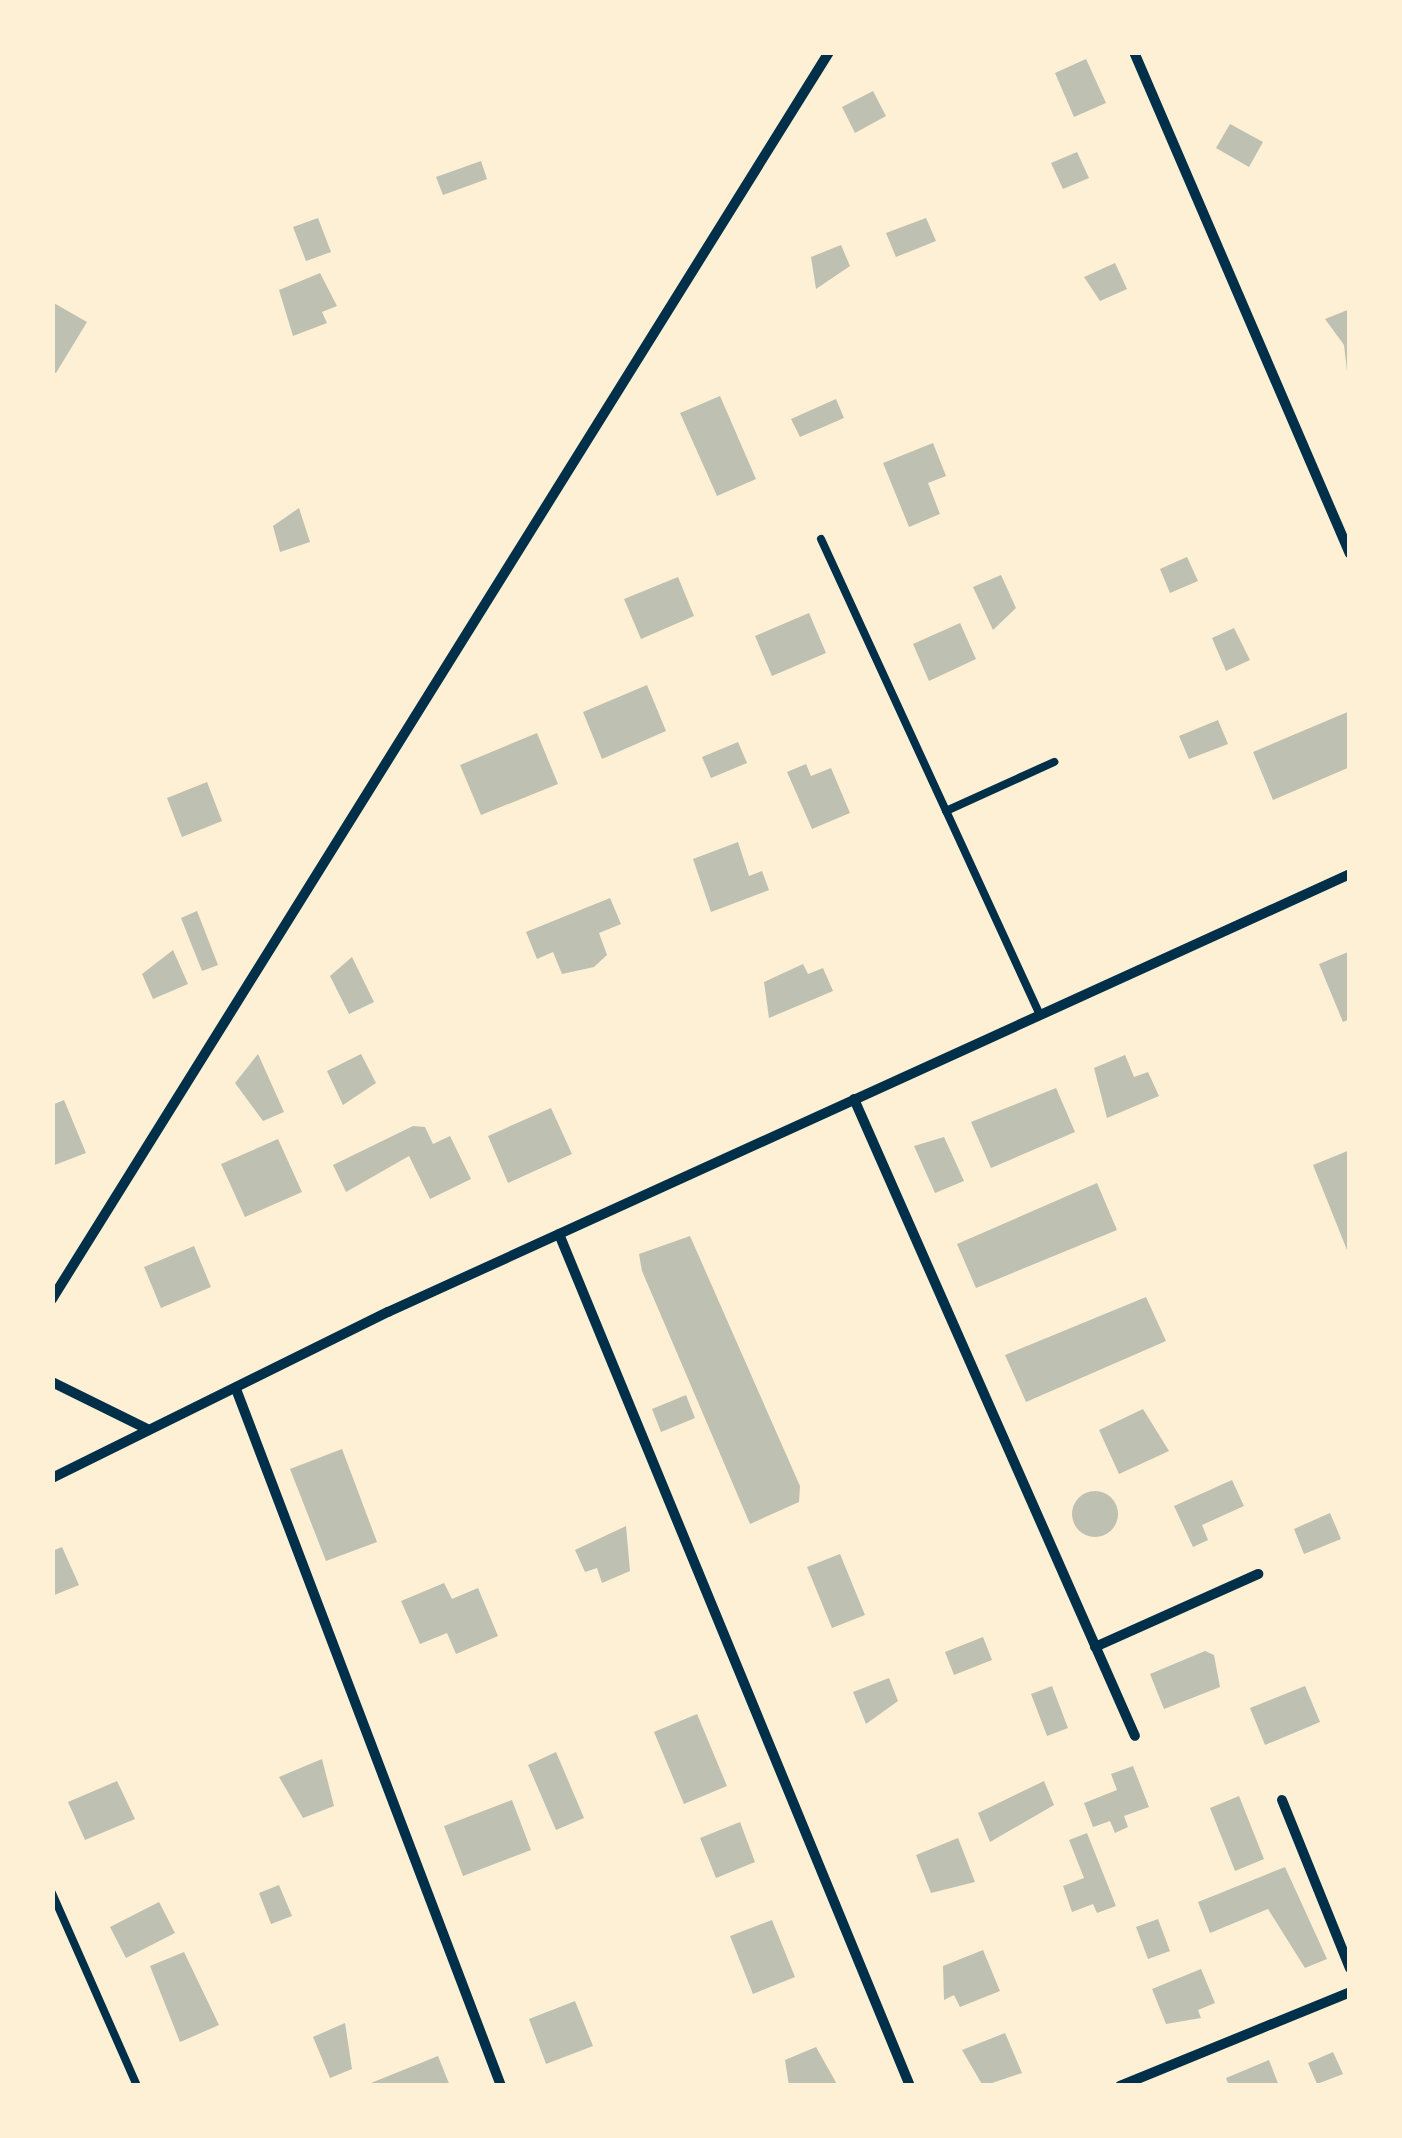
<!DOCTYPE html>
<style>
body{margin:0}
#map{position:relative;width:1402px;height:2138px;overflow:hidden;background:#fdf0d5;font-family:"Fira Sans",sans-serif}
div>[style]{position:absolute}
.building>*{inset:0;background:#bec0b2}
.round{border-radius:50%}
.service>*{height:8px;margin:-4px;padding:0 4px;transform-origin:4px;border-radius:4px;background:#003049}
.minor>*{height:10px;margin:-5px;padding:0 5px;transform-origin:5px;border-radius:5px;background:#003049}
span{translate:-50% -50%;white-space:nowrap;text-align:center;line-height:1.15;-webkit-text-stroke:8px #fdf0d5;paint-order:stroke}
.frame{position:absolute;inset:0;border:55px solid #fdf0d5;pointer-events:none}
</style>
<div id="map">
<div class="building">
<i style="clip-path:polygon(1086px 59px,1106px 103px,1074px 117px,1055px 73px)"></i>
<i style="clip-path:polygon(873px 91px,886px 116px,855px 133px,842px 107px)"></i>
<i style="clip-path:polygon(1230px 124px,1263px 142px,1249px 167px,1216px 148px)"></i>
<i style="clip-path:polygon(1077px 152px,1089px 178px,1063px 189px,1051px 163px)"></i>
<i style="clip-path:polygon(481px 161px,487px 179px,443px 195px,436px 177px)"></i>
<i style="clip-path:polygon(318px 218px,331px 252px,306px 261px,293px 227px)"></i>
<i style="clip-path:polygon(926px 218px,936px 241px,896px 257px,886px 233px)"></i>
<i style="clip-path:polygon(841px 245px,850px 266px,816px 289px,811px 257px)"></i>
<i style="clip-path:polygon(1115px 263px,1127px 289px,1100px 301px,1084px 277px)"></i>
<i style="clip-path:polygon(320px 273px,337px 306px,322px 312px,327px 323px,293px 336px,279px 290px)"></i>
<i style="clip-path:polygon(52px 302px,87px 322px,56px 373px,52px 371px)"></i>
<i style="clip-path:polygon(1350px 309px,1350px 370px,1347px 371px,1344px 345px,1325px 319px)"></i>
<i style="clip-path:polygon(720px 396px,756px 479px,717px 496px,680px 413px)"></i>
<i style="clip-path:polygon(836px 399px,844px 418px,800px 437px,791px 419px)"></i>
<i style="clip-path:polygon(933px 443px,946px 476px,928px 483px,940px 514px,909px 527px,883px 463px)"></i>
<i style="clip-path:polygon(299px 508px,310px 542px,280px 552px,273px 526px)"></i>
<i style="clip-path:polygon(1187px 557px,1198px 581px,1170px 593px,1160px 569px)"></i>
<i style="clip-path:polygon(1001px 575px,1016px 608px,993px 630px,973px 587px)"></i>
<i style="clip-path:polygon(678px 577px,694px 616px,641px 639px,624px 599px)"></i>
<i style="clip-path:polygon(809px 613px,826px 653px,772px 676px,755px 636px)"></i>
<i style="clip-path:polygon(960px 623px,976px 659px,929px 681px,913px 644px)"></i>
<i style="clip-path:polygon(1234px 628px,1250px 660px,1226px 671px,1212px 638px)"></i>
<i style="clip-path:polygon(647px 685px,666px 731px,602px 759px,583px 712px)"></i>
<i style="clip-path:polygon(1350px 711px,1350px 767px,1273px 800px,1253px 752px)"></i>
<i style="clip-path:polygon(1218px 720px,1228px 744px,1189px 759px,1179px 736px)"></i>
<i style="clip-path:polygon(537px 733px,558px 784px,481px 815px,460px 765px)"></i>
<i style="clip-path:polygon(738px 742px,747px 763px,711px 778px,702px 757px)"></i>
<i style="clip-path:polygon(806px 764px,811px 776px,831px 768px,850px 813px,812px 829px,787px 772px)"></i>
<i style="clip-path:polygon(207px 782px,222px 821px,182px 837px,167px 798px)"></i>
<i style="clip-path:polygon(738px 842px,749px 876px,762px 871px,769px 890px,711px 912px,693px 859px)"></i>
<i style="clip-path:polygon(610px 898px,621px 924px,599px 933px,607px 955px,594px 967px,562px 974px,553px 952px,537px 959px,526px 932px)"></i>
<i style="clip-path:polygon(197px 911px,218px 965px,202px 971px,181px 918px)"></i>
<i style="clip-path:polygon(1350px 941px,1350px 1019px,1343px 1022px,1319px 964px,1348px 952px)"></i>
<i style="clip-path:polygon(173px 950px,188px 984px,153px 999px,142px 974px)"></i>
<i style="clip-path:polygon(352px 957px,374px 1002px,349px 1014px,330px 976px)"></i>
<i style="clip-path:polygon(803px 964px,808px 974px,823px 968px,833px 991px,769px 1018px,764px 982px)"></i>
<i style="clip-path:polygon(258px 1054px,284px 1112px,263px 1121px,235px 1083px)"></i>
<i style="clip-path:polygon(361px 1054px,376px 1083px,343px 1105px,327px 1071px)"></i>
<i style="clip-path:polygon(1125px 1055px,1134px 1077px,1148px 1072px,1159px 1096px,1107px 1118px,1094px 1068px)"></i>
<i style="clip-path:polygon(1056px 1088px,1075px 1132px,991px 1168px,971px 1122px)"></i>
<i style="clip-path:polygon(64px 1100px,86px 1153px,52px 1166px,52px 1105px)"></i>
<i style="clip-path:polygon(551px 1108px,572px 1154px,508px 1183px,488px 1136px)"></i>
<i style="clip-path:polygon(413px 1126px,425px 1127px,433px 1144px,450px 1136px,471px 1179px,430px 1199px,409px 1156px,346px 1192px,333px 1165px)"></i>
<i style="clip-path:polygon(944px 1137px,964px 1181px,935px 1193px,914px 1146px)"></i>
<i style="clip-path:polygon(278px 1139px,302px 1192px,245px 1217px,221px 1164px)"></i>
<i style="clip-path:polygon(1350px 1150px,1350px 1255px,1349px 1255px,1313px 1165px)"></i>
<i style="clip-path:polygon(1097px 1183px,1117px 1230px,976px 1288px,957px 1244px)"></i>
<i style="clip-path:polygon(690px 1236px,800px 1486px,799px 1502px,750px 1524px,642px 1271px,639px 1254px)"></i>
<i style="clip-path:polygon(194px 1246px,211px 1287px,161px 1308px,144px 1267px)"></i>
<i style="clip-path:polygon(1146px 1297px,1166px 1341px,1026px 1402px,1005px 1355px)"></i>
<i style="clip-path:polygon(686px 1395px,695px 1418px,661px 1432px,652px 1409px)"></i>
<i style="clip-path:polygon(1143px 1409px,1169px 1451px,1119px 1474px,1099px 1430px)"></i>
<i style="clip-path:polygon(342px 1449px,377px 1542px,326px 1561px,290px 1469px)"></i>
<i style="clip-path:polygon(1232px 1480px,1244px 1506px,1202px 1525px,1208px 1540px,1193px 1547px,1174px 1506px)"></i>
<i class="round" style="left:1072px;top:1491px;width:46px;height:46px"></i>
<i style="clip-path:polygon(1330px 1513px,1341px 1539px,1304px 1554px,1294px 1529px)"></i>
<i style="clip-path:polygon(626px 1526px,630px 1571px,602px 1583px,597px 1568px,585px 1572px,575px 1550px)"></i>
<i style="clip-path:polygon(62px 1547px,79px 1585px,52px 1596px,52px 1551px)"></i>
<i style="clip-path:polygon(840px 1554px,865px 1615px,832px 1628px,807px 1567px)"></i>
<i style="clip-path:polygon(444px 1583px,452px 1599px,478px 1588px,498px 1636px,456px 1654px,447px 1633px,420px 1644px,401px 1601px)"></i>
<i style="clip-path:polygon(983px 1637px,992px 1660px,954px 1675px,945px 1652px)"></i>
<i style="clip-path:polygon(1205px 1651px,1214px 1655px,1220px 1687px,1164px 1709px,1150px 1674px)"></i>
<i style="clip-path:polygon(889px 1678px,898px 1701px,866px 1724px,853px 1692px)"></i>
<i style="clip-path:polygon(1052px 1686px,1068px 1728px,1047px 1736px,1031px 1694px)"></i>
<i style="clip-path:polygon(1305px 1686px,1320px 1722px,1265px 1745px,1250px 1708px)"></i>
<i style="clip-path:polygon(697px 1714px,727px 1786px,684px 1804px,654px 1732px)"></i>
<i style="clip-path:polygon(556px 1752px,584px 1818px,556px 1830px,528px 1765px)"></i>
<i style="clip-path:polygon(322px 1759px,334px 1806px,303px 1818px,279px 1777px)"></i>
<i style="clip-path:polygon(1133px 1766px,1149px 1807px,1124px 1816px,1128px 1827px,1115px 1833px,1110px 1821px,1093px 1827px,1084px 1803px,1117px 1790px,1111px 1774px)"></i>
<i style="clip-path:polygon(117px 1781px,135px 1819px,85px 1840px,68px 1802px)"></i>
<i style="clip-path:polygon(1044px 1781px,1054px 1805px,990px 1842px,978px 1813px)"></i>
<i style="clip-path:polygon(1239px 1796px,1264px 1859px,1235px 1871px,1210px 1808px)"></i>
<i style="clip-path:polygon(512px 1800px,531px 1850px,463px 1876px,444px 1826px)"></i>
<i style="clip-path:polygon(740px 1822px,755px 1862px,716px 1878px,700px 1838px)"></i>
<i style="clip-path:polygon(1087px 1833px,1116px 1906px,1097px 1913px,1093px 1904px,1072px 1912px,1063px 1886px,1084px 1878px,1069px 1840px)"></i>
<i style="clip-path:polygon(958px 1838px,975px 1882px,931px 1893px,916px 1855px)"></i>
<i style="clip-path:polygon(1285px 1867px,1327px 1959px,1305px 1968px,1268px 1909px,1210px 1933px,1198px 1902px)"></i>
<i style="clip-path:polygon(279px 1885px,292px 1916px,271px 1924px,259px 1893px)"></i>
<i style="clip-path:polygon(159px 1902px,175px 1933px,126px 1958px,110px 1927px)"></i>
<i style="clip-path:polygon(1158px 1919px,1170px 1951px,1148px 1959px,1136px 1927px)"></i>
<i style="clip-path:polygon(772px 1920px,795px 1977px,753px 1994px,730px 1936px)"></i>
<i style="clip-path:polygon(983px 1950px,1000px 1991px,960px 2007px,954px 1995px,944px 2000px,943px 1966px)"></i>
<i style="clip-path:polygon(184px 1952px,219px 2025px,180px 2042px,150px 1966px)"></i>
<i style="clip-path:polygon(1201px 1969px,1215px 2003px,1198px 2010px,1201px 2018px,1166px 2024px,1152px 1989px)"></i>
<i style="clip-path:polygon(575px 2001px,593px 2046px,546px 2064px,529px 2019px)"></i>
<i style="clip-path:polygon(345px 2023px,352px 2069px,330px 2078px,313px 2037px)"></i>
<i style="clip-path:polygon(1005px 2033px,1022px 2073px,983px 2086px,962px 2050px)"></i>
<i style="clip-path:polygon(816px 2047px,838px 2086px,789px 2086px,785px 2060px)"></i>
<i style="clip-path:polygon(1333px 2052px,1343px 2074px,1317px 2084px,1308px 2063px)"></i>
<i style="clip-path:polygon(438px 2056px,450px 2086px,366px 2086px,366px 2085px)"></i>
<i style="clip-path:polygon(1269px 2060px,1279px 2086px,1229px 2086px,1226px 2078px)"></i>
</div>
<div class="service">
<i style="left:821px;top:539px;width:299px;rotate:65.3deg"></i>
<i style="left:1040px;top:1015px;width:225px;rotate:-114.7deg"></i>
<i style="left:946px;top:811px;width:119px;rotate:-24.4deg"></i>
<i style="left:52px;top:1893px;width:211px;rotate:66.2deg"></i>
</div>
<div class="minor">
<i style="left:1134px;top:52px;width:546px;rotate:66.72deg"></i>
<i style="left:854px;top:1099px;width:696px;rotate:66.2deg"></i>
<i style="left:559px;top:1234px;width:921px;rotate:67.61deg"></i>
<i style="left:52px;top:1299px;width:1469px;rotate:-58.07deg"></i>
<i style="left:52px;top:1382px;width:108px;rotate:26.3deg"></i>
<i style="left:236px;top:1389px;width:746px;rotate:69.18deg"></i>
<i style="left:52px;top:1478px;width:375px;rotate:-26.3deg"></i>
<i style="left:388px;top:1312px;width:1057px;rotate:-24.48deg"></i>
<i style="left:1095px;top:1647px;width:179px;rotate:-24.1deg"></i>
<i style="left:1282px;top:1800px;width:181px;rotate:68deg"></i>
<i style="left:1120px;top:2086px;width:248px;rotate:-22.2deg"></i>
</div>
<div class="frame"></div>
</div>
